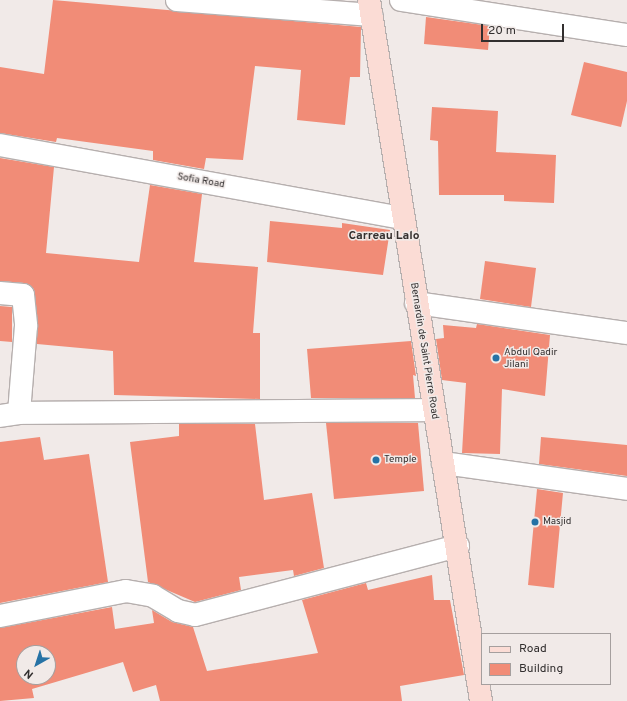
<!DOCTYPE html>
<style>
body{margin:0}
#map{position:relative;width:627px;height:701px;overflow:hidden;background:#f1eae8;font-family:Overpass,sans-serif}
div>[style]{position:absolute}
.building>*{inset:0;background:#f18c77}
.roads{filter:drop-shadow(1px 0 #b6afae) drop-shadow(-1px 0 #b6afae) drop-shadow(0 1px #b6afae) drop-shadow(0 -1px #b6afae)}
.street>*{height:22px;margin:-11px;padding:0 11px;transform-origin:11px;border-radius:11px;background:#fff}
.secondary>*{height:22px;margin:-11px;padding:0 11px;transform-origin:11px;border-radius:11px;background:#fbdcd5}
.dots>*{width:11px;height:11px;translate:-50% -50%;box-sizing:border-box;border:2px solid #f1eae8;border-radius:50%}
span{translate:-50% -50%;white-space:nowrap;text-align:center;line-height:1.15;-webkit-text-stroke:3px #f1eae8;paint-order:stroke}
.street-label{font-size:10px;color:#322f2f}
.poi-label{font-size:10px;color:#322f2f}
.left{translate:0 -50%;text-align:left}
.quarter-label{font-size:12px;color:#352f2e;font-weight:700}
.legend{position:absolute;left:481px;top:633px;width:130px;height:52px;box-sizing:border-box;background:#f1eae8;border:1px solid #a59f9e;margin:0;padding:5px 7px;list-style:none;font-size:12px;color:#322f2f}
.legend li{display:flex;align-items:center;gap:8px;height:20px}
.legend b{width:20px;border:1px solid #a59f9e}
.north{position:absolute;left:16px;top:645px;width:40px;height:40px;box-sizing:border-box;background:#f1eae8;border:1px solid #a59f9e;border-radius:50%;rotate:219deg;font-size:11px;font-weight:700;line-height:16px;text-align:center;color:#322f2f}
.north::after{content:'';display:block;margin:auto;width:14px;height:18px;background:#2672a5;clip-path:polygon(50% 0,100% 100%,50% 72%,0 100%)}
.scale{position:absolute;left:481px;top:24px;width:83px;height:18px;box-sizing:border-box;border:2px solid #322f2f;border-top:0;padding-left:5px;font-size:12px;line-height:14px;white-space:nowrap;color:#322f2f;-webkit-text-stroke:3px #f1eae8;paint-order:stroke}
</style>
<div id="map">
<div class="building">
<i style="clip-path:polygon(53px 0,361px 27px,360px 77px,350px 77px,345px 125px,297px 120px,301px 70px,255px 66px,243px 160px,206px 158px,204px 169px,153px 160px,153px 151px,57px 138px,56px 142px,0 133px,0 67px,44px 74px)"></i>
<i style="clip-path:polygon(426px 17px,490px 26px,488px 50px,424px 44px)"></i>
<i style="clip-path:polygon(584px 62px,627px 72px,627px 101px,621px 127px,571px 115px)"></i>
<i style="clip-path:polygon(432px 107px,498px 111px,496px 152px,556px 155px,554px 203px,504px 201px,504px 195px,439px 195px,438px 141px,430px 140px)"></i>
<i style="clip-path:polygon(0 158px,54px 167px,46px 253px,139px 262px,150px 185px,202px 194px,194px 262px,258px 267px,253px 333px,260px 333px,260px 399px,114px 395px,113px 351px,37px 344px,34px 289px,24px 283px,0 281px)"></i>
<i style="clip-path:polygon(270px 221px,342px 228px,342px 223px,390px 230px,383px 275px,267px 262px)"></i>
<i style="clip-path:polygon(485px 261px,536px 268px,531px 307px,480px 299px)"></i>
<i style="clip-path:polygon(0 306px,12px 307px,12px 342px,0 341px)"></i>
<i style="clip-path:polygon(477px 324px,550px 335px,545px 396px,502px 389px,500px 454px,462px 453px,466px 383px,442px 380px,436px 339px,444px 338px,443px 325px,476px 328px)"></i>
<i style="clip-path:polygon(411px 341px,416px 376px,413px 375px,415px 398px,311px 398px,307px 349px)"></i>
<i style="clip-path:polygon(326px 423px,418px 423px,424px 491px,334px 499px)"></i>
<i style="clip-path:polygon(179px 424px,255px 424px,264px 500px,312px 493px,324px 568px,294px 576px,293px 570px,239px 577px,241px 590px,195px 602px,148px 582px,130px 442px,179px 436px)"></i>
<i style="clip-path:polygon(40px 437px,44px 460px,89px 454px,108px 582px,0 603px,0 442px)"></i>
<i style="clip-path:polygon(541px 437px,627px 445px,627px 476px,539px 464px)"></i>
<i style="clip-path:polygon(537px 489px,563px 493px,554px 588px,528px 585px)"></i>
<i style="clip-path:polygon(evenodd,432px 575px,434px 600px,450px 600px,464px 675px,400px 686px,402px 701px,160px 701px,156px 685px,133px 692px,123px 662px,32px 689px,34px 698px,0 701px,0 628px,112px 607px,115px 629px,154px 623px,152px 610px,172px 622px,193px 627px,207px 671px,318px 653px,302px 600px,366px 583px,368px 590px,432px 575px,24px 653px,48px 653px,48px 677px,24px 677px,24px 653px)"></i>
</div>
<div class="roads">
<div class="street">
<i style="left:177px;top:0;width:195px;rotate:4.4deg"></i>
<i style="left:401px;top:0;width:229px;rotate:8.8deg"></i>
<i style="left:0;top:145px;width:410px;rotate:10.3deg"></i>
<i style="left:0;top:293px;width:23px;rotate:5deg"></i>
<i style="left:23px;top:295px;width:31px;rotate:84deg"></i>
<i style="left:26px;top:326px;width:87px;rotate:94.6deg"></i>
<i style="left:416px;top:303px;width:213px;rotate:8.1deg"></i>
<i style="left:0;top:416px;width:19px;rotate:-9deg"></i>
<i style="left:19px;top:413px;width:414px;rotate:-0.4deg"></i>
<i style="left:443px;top:463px;width:186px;rotate:8deg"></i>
<i style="left:0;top:616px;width:128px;rotate:-11.2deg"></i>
<i style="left:126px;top:591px;width:27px;rotate:10deg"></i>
<i style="left:153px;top:596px;width:29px;rotate:31deg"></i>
<i style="left:178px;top:611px;width:17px;rotate:13deg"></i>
<i style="left:195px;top:615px;width:272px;rotate:-14.7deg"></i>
</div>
<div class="secondary">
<i style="left:369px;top:0;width:710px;rotate:80.92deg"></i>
</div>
</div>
<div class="dots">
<i style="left:496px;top:358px;background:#2672a5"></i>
<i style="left:376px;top:460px;background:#2672a5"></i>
<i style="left:535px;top:522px;background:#2672a5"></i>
</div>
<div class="street-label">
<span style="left:201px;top:181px;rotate:10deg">Sofia Road</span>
<span style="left:424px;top:351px;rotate:81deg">Bernardin de Saint Pierre Road</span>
</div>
<div class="poi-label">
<span class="left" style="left:504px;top:358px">Abdul Qadir<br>Jilani</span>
<span class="left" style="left:384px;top:460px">Temple</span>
<span class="left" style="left:543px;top:522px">Masjid</span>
</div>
<div class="quarter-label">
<span style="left:384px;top:237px">Carreau Lalo</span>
</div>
<ul class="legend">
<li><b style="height:5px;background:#fbdcd5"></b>Road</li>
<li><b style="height:11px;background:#f18c77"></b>Building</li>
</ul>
<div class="north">N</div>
<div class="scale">20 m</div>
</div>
